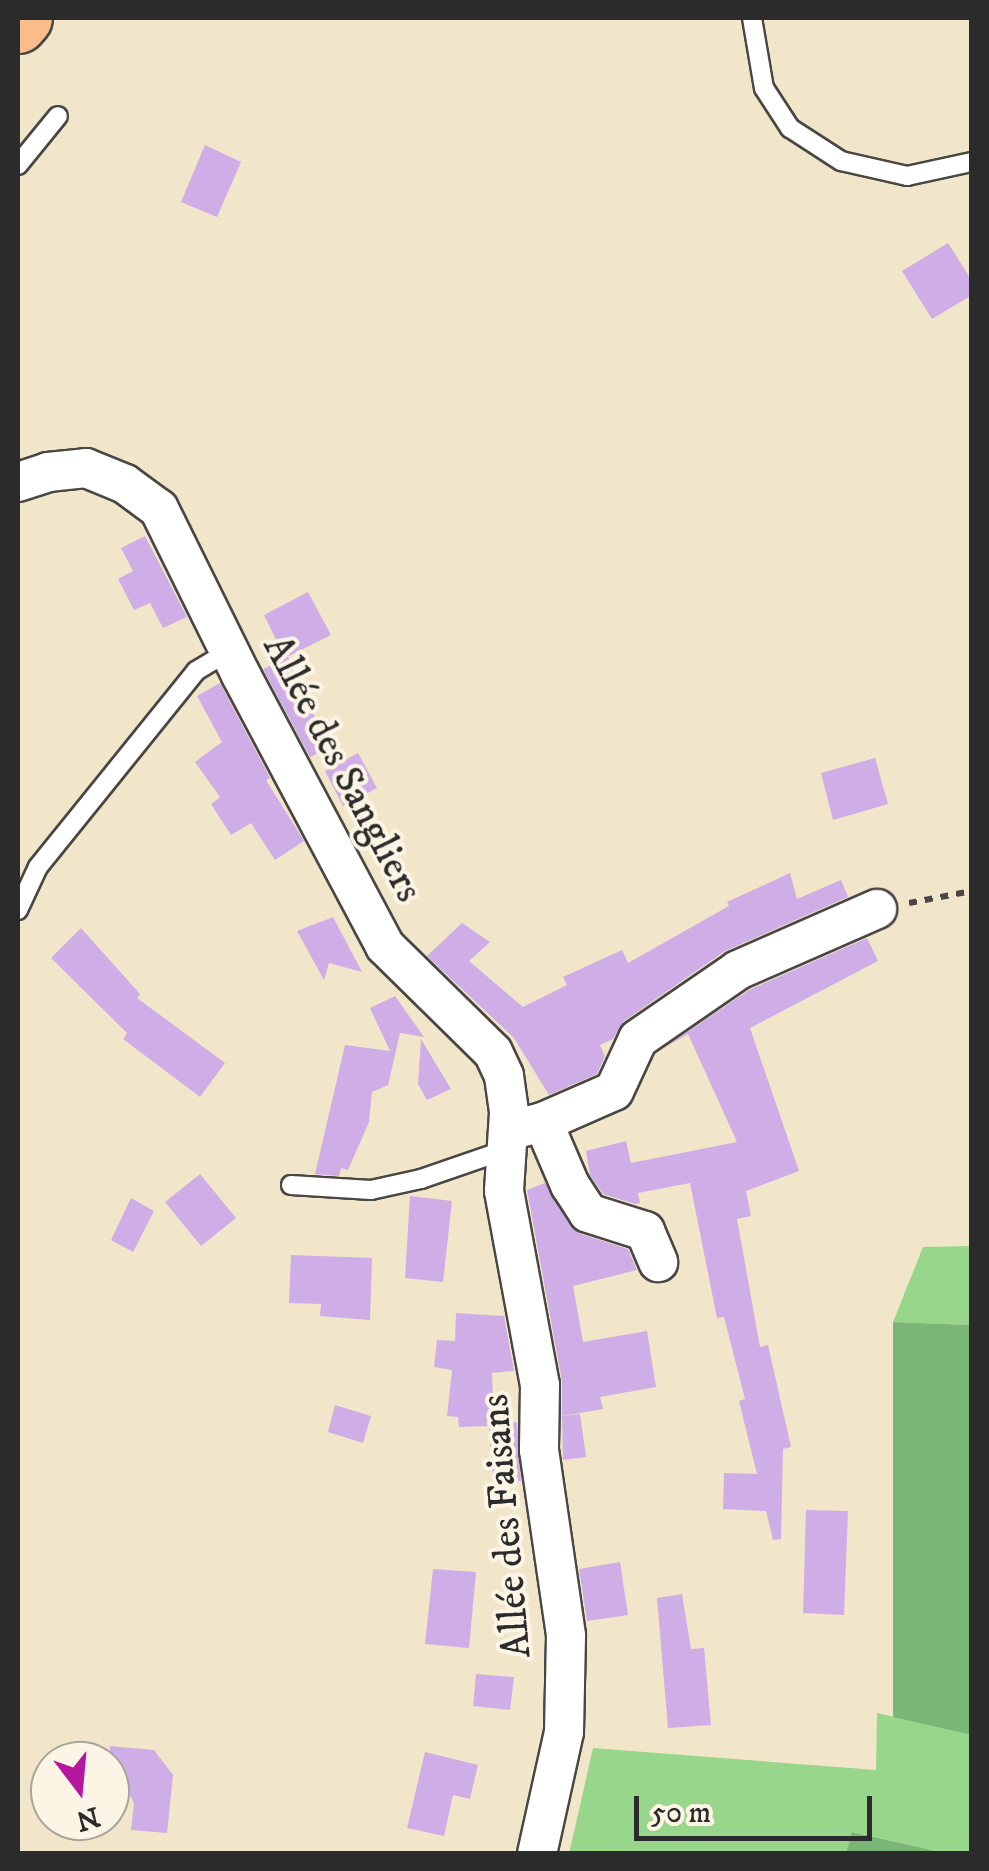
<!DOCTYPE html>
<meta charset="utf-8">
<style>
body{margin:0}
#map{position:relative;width:989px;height:1871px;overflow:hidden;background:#f1e6c9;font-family:"IM FELL DW Pica",serif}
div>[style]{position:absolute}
.green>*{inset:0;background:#98d68b}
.forest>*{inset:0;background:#7ab777}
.building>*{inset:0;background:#cfade6}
.path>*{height:6px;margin-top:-3px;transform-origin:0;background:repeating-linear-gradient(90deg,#494743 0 8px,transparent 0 16px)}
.roads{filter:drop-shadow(2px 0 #494743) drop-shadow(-2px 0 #494743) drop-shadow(0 2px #494743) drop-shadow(0 -2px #494743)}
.service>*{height:18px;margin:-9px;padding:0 9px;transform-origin:9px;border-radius:9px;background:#fff}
.minor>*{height:38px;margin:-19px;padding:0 19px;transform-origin:19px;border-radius:19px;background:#fff}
.primary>*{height:55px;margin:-27.5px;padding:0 27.5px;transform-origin:27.5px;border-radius:27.5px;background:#fabc8b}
span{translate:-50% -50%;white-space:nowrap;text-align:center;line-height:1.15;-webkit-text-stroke:8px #fcf5e5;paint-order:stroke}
.street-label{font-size:40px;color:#2b2b2b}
.frame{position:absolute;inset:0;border:20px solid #2b2b2b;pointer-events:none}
.north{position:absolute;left:30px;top:1741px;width:100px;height:100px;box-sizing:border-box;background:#fcf5e5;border:2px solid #a8a49b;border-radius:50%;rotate:164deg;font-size:28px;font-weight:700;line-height:40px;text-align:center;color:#2b2b2b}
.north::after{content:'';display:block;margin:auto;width:35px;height:45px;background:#b5179e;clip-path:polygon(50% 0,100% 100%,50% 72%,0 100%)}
.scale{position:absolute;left:634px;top:1796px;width:238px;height:45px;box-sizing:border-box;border:5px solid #2b2b2b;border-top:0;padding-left:12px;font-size:30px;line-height:35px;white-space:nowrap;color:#2b2b2b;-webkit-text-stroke:8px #fcf5e5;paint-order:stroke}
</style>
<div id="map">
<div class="green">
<i style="clip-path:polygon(971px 1246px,971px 1325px,893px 1322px,923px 1247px)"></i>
<i style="clip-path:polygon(877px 1713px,971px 1735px,971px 1853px,945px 1853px,853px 1832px,846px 1853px,569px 1854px,593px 1748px,876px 1770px)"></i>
</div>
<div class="forest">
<i style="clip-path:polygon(893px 1322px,971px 1325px,971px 1735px,893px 1717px)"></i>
<i style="clip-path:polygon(852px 1832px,945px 1853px,846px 1853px)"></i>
</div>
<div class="building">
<i style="clip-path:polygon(205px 145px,241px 162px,217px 217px,181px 202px)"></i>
<i style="clip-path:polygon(948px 243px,972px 281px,972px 295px,932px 319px,902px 271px)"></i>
<i style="clip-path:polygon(145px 536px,187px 617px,163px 628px,150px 603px,134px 610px,118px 579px,133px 571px,121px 548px)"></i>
<i style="clip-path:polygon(308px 592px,331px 635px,285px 658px,264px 615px)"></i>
<i style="clip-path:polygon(288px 657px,329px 748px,310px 757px,263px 669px)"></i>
<i style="clip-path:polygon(220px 683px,270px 778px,266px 780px,304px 841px,275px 860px,251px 823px,231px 835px,211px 804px,220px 797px,195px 762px,222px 742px,197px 696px)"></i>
<i style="clip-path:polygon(358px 753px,377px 788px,343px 806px,325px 771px)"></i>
<i style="clip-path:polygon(875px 758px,888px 804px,833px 820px,821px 773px)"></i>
<i style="clip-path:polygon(790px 873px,797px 899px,841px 880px,848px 897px,725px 951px,624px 1021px,613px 1039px,600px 1045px,605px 1056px,597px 1074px,549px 1095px,514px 1038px,427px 956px,462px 923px,490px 942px,469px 961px,523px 1007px,567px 985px,563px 977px,622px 950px,628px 963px,729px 906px,727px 902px)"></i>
<i style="clip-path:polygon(333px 917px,362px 972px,329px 963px,324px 980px,297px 931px)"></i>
<i style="clip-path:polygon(81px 928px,140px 994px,137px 998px,225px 1063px,200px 1097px,123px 1039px,127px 1033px,51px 958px)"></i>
<i style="clip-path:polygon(867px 938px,878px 961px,750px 1028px,799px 1171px,746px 1191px,751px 1216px,737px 1219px,760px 1347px,768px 1345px,791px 1447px,783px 1449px,781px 1539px,773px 1540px,766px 1511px,723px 1509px,724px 1473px,757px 1474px,739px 1401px,745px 1399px,724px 1317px,717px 1318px,690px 1183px,638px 1193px,640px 1203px,635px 1204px,603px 1194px,590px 1175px,586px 1151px,626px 1141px,631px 1163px,737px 1142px,688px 1034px,664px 1048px,749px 990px)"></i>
<i style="clip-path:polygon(395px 996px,424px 1037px,400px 1033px,388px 1085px,372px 1092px,369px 1122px,348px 1170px,341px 1168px,339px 1176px,315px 1174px,345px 1045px,390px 1051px,370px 1008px)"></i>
<i style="clip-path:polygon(421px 1039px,451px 1089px,427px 1100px,418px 1084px)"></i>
<i style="clip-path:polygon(200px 1174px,236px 1218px,201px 1246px,165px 1202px)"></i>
<i style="clip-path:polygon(545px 1183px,570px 1226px,581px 1234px,628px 1249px,637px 1270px,573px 1286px,583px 1342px,647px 1331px,656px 1387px,600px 1397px,603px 1409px,562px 1416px,562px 1381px,527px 1190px)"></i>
<i style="clip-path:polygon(410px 1196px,452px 1201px,443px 1282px,405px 1278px)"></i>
<i style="clip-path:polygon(131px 1198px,154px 1211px,133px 1252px,111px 1240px)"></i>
<i style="clip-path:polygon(291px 1255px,372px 1258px,370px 1320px,320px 1316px,321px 1304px,289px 1303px)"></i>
<i style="clip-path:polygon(456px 1313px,504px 1316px,514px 1371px,492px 1373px,494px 1425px,517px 1422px,521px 1481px,493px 1483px,489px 1426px,459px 1427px,458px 1417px,447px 1416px,452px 1370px,434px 1367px,437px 1340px,455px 1341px)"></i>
<i style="clip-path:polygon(335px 1405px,371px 1416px,363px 1443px,328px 1432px)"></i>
<i style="clip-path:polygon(580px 1414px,586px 1457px,563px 1460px,562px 1416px)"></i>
<i style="clip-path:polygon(806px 1510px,848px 1511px,844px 1615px,803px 1613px)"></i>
<i style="clip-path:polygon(620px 1562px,628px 1615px,587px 1621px,579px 1569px)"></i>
<i style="clip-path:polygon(433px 1569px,476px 1572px,469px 1648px,425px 1644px)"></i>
<i style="clip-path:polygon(682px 1594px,691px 1649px,704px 1648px,711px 1725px,668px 1728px,657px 1598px)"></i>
<i style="clip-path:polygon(476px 1674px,514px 1677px,510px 1710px,473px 1706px)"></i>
<i style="clip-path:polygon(110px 1746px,154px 1750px,173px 1775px,167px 1833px,131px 1830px,134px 1803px,122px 1780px,110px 1778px)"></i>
<i style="clip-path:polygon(425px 1752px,478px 1765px,470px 1799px,453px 1795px,444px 1836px,407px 1828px)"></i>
</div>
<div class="path">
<i style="left:909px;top:903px;width:64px;rotate:-10.8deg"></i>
</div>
<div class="roads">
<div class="service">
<i style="left:752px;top:18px;width:71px;rotate:80.3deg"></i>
<i style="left:764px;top:88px;width:48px;rotate:57deg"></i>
<i style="left:790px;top:128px;width:61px;rotate:32.9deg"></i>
<i style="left:841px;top:161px;width:68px;rotate:12.8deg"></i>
<i style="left:907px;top:176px;width:66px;rotate:-12.2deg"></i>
<i style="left:18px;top:165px;width:63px;rotate:-50.8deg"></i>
<i style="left:18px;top:910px;width:47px;rotate:-65.1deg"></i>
<i style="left:38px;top:867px;width:252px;rotate:-51.1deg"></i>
<i style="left:196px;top:671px;width:39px;rotate:-31deg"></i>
<i style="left:291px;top:1185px;width:80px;rotate:3.6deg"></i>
<i style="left:371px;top:1190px;width:51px;rotate:-12.4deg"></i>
<i style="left:421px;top:1179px;width:92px;rotate:-19deg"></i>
</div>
<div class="minor">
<i style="left:18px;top:482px;width:32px;rotate:-18deg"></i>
<i style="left:48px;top:472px;width:38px;rotate:-6deg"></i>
<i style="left:86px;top:468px;width:42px;rotate:22.3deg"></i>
<i style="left:125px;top:484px;width:42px;rotate:36.3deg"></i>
<i style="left:159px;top:509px;width:185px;rotate:63.7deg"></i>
<i style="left:241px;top:675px;width:307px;rotate:62deg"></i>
<i style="left:385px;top:946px;width:151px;rotate:44.5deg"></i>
<i style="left:493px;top:1052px;width:26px;rotate:65deg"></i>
<i style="left:504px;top:1076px;width:37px;rotate:82deg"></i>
<i style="left:509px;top:1113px;width:78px;rotate:93.7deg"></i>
<i style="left:504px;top:1191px;width:197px;rotate:79.5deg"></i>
<i style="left:540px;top:1385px;width:65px;rotate:90.9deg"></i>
<i style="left:539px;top:1450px;width:188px;rotate:81.7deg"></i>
<i style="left:566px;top:1636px;width:96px;rotate:91.2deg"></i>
<i style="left:564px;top:1732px;width:125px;rotate:102.5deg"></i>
<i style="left:543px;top:1122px;width:69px;rotate:66.8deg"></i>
<i style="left:570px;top:1185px;width:33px;rotate:57deg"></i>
<i style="left:588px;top:1213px;width:60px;rotate:17.5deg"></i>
<i style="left:645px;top:1231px;width:34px;rotate:67deg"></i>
<i style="left:509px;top:1131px;width:35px;rotate:-15deg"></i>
<i style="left:543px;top:1122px;width:77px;rotate:-23.6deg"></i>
<i style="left:614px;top:1091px;width:57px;rotate:-65.2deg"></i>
<i style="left:638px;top:1039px;width:121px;rotate:-34.6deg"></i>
<i style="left:738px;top:970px;width:152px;rotate:-23.7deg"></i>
</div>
<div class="primary">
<i style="left:18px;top:25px;width:9px;rotate:-49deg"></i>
</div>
</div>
<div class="street-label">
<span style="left:342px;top:769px;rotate:62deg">Allée des Sangliers</span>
<span style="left:507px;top:1526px;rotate:-95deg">Allée des Faisans</span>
</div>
<div class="frame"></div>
<div class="north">N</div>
<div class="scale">50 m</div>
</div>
